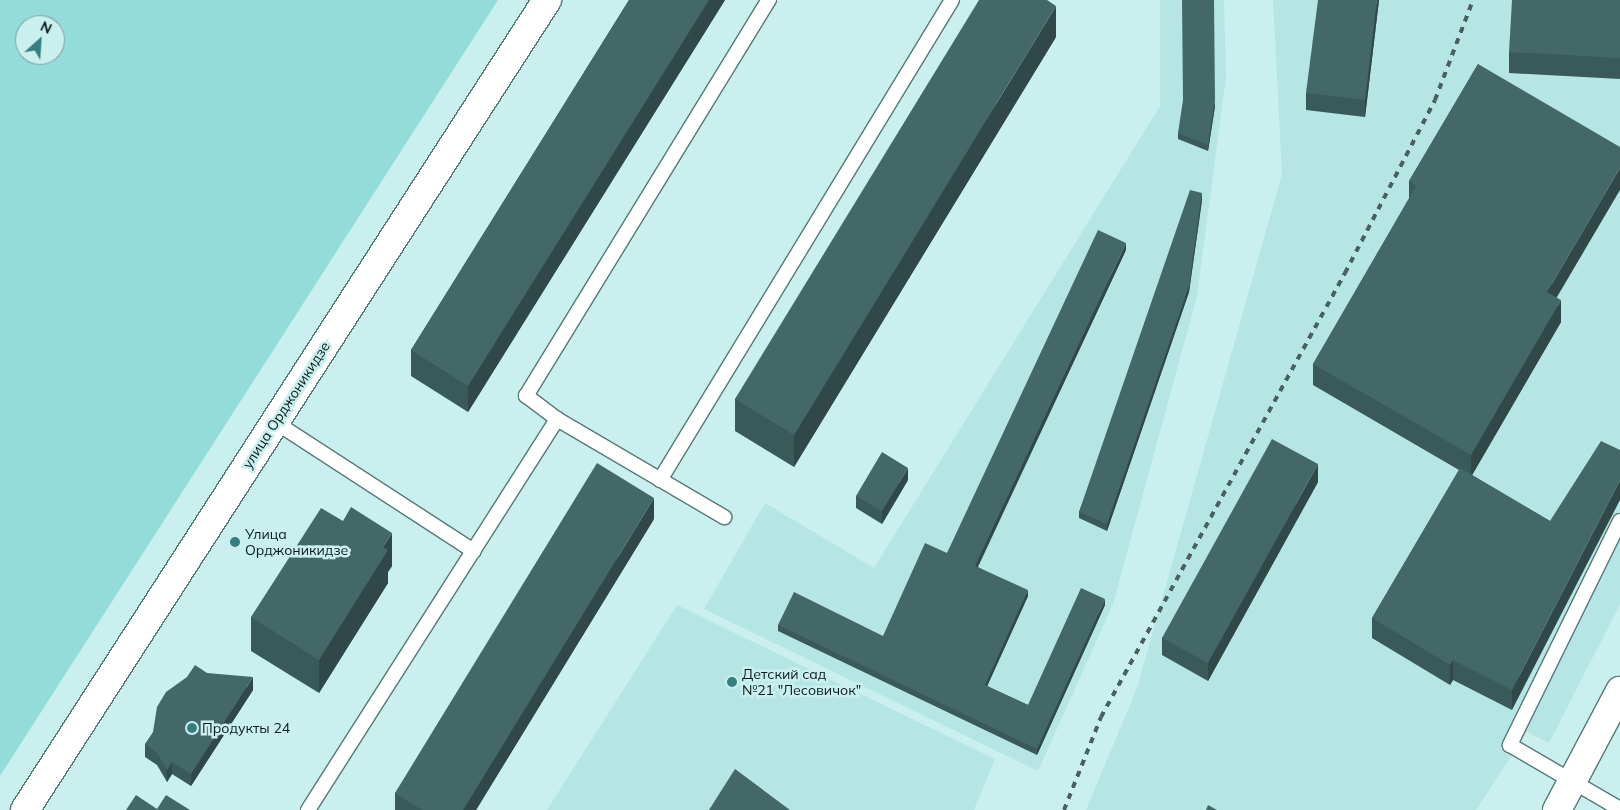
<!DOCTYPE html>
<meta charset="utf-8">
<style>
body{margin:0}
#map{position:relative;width:1620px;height:810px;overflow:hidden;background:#c9f0ee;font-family:Mulish,sans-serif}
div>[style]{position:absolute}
.built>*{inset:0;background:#b5e6e4}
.green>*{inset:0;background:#94dcda}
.roads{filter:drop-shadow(1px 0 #557978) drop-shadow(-1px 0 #557978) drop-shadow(0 1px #557978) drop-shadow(0 -1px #557978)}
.service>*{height:14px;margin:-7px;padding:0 7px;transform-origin:7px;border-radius:7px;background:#fff}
.minor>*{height:28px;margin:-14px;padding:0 14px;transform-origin:14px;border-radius:14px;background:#fff}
.primary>*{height:28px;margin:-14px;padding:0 14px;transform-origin:14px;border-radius:14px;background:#fff}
.rail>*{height:4px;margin-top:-2px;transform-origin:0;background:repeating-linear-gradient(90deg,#49605f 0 6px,transparent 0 12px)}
.wall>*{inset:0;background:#3a5959}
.shaded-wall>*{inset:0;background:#304948}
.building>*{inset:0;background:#446867}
.dots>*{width:14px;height:14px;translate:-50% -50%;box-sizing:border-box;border:2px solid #c9f0ee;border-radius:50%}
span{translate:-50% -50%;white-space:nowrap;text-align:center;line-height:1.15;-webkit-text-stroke:5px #c9f0ee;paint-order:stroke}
.street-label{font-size:14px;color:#0b1a1a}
.poi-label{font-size:14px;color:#0b1a1a}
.left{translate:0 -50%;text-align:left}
.north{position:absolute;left:15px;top:15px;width:50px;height:50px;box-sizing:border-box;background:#c9f0ee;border:1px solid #7d9a99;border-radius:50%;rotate:26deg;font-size:14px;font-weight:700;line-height:20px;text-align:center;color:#0b1a1a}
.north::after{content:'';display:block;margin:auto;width:18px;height:22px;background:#367e7d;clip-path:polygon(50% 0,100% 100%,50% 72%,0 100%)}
</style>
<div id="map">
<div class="built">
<i style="clip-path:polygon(1160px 0,1224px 0,1226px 77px,1197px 296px,1113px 604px,1038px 771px,704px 609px,765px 503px,874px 568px,1160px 106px)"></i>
<i style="clip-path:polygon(1273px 0,1620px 0,1620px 604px,1549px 743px,1527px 732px,1476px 810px,1086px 810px,1137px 688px,1282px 174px)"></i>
<i style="clip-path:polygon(677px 605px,995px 759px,974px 810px,547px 810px)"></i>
</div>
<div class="green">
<i style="clip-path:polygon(evenodd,0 0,498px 0,0 776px,0 0,25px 25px,55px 25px,55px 55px,25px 55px,25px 25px)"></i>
</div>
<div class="roads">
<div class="service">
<i style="left:557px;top:419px;width:194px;rotate:30.4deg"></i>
<i style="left:275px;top:422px;width:237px;rotate:33deg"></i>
<i style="left:660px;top:480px;width:562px;rotate:-58.69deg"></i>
<i style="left:1620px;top:521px;width:250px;rotate:116.2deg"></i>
<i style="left:1510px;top:745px;width:127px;rotate:30.2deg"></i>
<i style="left:308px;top:810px;width:464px;rotate:-57.5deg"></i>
<i style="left:557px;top:419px;width:39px;rotate:-143deg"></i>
<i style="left:526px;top:396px;width:465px;rotate:-58.5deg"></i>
</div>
<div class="minor">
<i style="left:25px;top:810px;width:964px;rotate:-57.2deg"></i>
</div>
<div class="primary">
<i style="left:1557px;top:810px;width:135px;rotate:-62.1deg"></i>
</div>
</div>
<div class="rail">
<i style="left:1064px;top:810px;width:100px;rotate:-68.3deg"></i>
<i style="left:1101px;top:717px;width:507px;rotate:-61.21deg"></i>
<i style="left:1345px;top:273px;width:195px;rotate:-62.5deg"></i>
<i style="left:1435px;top:100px;width:107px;rotate:-69.2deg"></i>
</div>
<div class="wall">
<i style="clip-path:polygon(629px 0,725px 0,468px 412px,411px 376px,411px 350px)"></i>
<i style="clip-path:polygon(1379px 0,1365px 117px,1306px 110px,1306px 93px)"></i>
<i style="clip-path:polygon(1620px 0,1620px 79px,1509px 73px,1509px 52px)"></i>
<i style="clip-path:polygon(1056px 37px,794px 467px,735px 431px,735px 399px)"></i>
<i style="clip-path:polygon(1478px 64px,1556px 298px,1561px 322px,1472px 475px,1550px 521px,1512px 710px,1453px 680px,1450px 685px,1372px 638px,1372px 618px,1459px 470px,1313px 385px,1313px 364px,1409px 199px,1409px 181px)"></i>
<i style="clip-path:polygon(1215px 106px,1208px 151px,1178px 139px,1178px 133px)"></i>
<i style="clip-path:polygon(1202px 200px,1189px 292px,1107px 531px,1079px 518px,1079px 512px)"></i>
<i style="clip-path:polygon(1126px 250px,978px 567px,1028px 596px,987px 686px,1028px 705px,1105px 605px,1037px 755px,778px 631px,778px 625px,883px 636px,947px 553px)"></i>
<i style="clip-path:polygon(908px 480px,882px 524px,856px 508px,856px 496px)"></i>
<i style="clip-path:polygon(1318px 482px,1208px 681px,1162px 655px,1162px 638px)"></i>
<i style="clip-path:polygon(654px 519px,476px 810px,395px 810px,395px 793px)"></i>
<i style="clip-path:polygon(392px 566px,388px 572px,388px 583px,319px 693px,251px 651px,251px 617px)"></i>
<i style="clip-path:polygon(207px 673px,253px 690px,191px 786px,172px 774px,167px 782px,157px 765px,145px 757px,145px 744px)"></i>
</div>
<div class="shaded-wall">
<i style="clip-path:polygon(709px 0,725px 0,468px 412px,468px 386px)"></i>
<i style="clip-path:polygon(1377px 0,1379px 0,1365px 117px,1365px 100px)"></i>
<i style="clip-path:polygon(1056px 6px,1056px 37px,794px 467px,794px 435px)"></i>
<i style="clip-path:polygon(1215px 99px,1215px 106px,1208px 151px,1208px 145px)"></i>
<i style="clip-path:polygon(1620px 168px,1620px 190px,1547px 314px,1547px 292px)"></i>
<i style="clip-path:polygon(1202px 193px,1202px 200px,1189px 292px,1107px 531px,1107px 524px)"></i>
<i style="clip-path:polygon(1126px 243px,1126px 250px,975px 572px,975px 566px)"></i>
<i style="clip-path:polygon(1561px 300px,1561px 322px,1471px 477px,1471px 455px)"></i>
<i style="clip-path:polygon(1318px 464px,1318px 482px,1208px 681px,1208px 663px)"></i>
<i style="clip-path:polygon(908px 468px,908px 480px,882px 524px,882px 511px)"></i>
<i style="clip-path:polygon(1620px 480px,1620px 500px,1512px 710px,1512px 690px)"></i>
<i style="clip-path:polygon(654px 498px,654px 519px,476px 810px,463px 810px)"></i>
<i style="clip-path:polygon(392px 533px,392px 566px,388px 572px,388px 583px,319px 693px,319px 660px,383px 547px)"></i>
<i style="clip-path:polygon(1028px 590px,1028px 596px,985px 691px,985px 685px)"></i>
<i style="clip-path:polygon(1105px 599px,1105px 605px,1037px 755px,1037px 749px)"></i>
<i style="clip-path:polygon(1453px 660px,1453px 680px,1450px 685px,1450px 665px)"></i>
<i style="clip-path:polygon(253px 677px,253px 690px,191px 786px,191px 774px)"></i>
<i style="clip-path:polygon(172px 762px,172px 774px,167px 782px,167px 770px)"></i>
</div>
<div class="building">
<i style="clip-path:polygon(629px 0,709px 0,468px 386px,411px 350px)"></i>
<i style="clip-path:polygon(979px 0,1047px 0,1056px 6px,794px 435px,735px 399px)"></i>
<i style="clip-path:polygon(1182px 0,1214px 0,1215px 99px,1208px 145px,1178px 133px,1183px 100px)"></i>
<i style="clip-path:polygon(1318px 0,1377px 0,1365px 100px,1306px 93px)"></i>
<i style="clip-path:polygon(1512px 0,1620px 0,1620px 58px,1509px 52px)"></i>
<i style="clip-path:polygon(1478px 64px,1620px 147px,1620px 168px,1547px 292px,1561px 300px,1471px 455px,1313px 364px,1416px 186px,1409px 181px)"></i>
<i style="clip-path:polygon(1190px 190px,1202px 193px,1189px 286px,1107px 524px,1079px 512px)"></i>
<i style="clip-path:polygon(1098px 230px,1126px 243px,975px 566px,1028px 590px,985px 685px,1028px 705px,1081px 588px,1105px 599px,1037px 749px,778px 625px,794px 592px,883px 636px,925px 543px,947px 553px)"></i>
<i style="clip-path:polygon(1272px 439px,1318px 464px,1208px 663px,1162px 638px)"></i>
<i style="clip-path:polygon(1601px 441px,1620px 450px,1620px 480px,1512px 690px,1453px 660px,1450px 665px,1372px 618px,1460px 468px,1550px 521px)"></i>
<i style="clip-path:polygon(882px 452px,908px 468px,882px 511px,856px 496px)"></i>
<i style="clip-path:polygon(597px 463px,654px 498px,463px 810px,422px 810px,395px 793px)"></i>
<i style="clip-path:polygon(351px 507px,392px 533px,383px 547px,388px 550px,319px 660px,251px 617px,321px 508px,343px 521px)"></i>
<i style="clip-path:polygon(195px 665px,207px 673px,253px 677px,191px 774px,172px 762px,167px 770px,157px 753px,145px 744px,153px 732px,157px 707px,166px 692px,187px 677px)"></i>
<i style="clip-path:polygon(735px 769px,790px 810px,709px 810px)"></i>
<i style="clip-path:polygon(136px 795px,157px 809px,166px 795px,190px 810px,126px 810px)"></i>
<i style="clip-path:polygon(1208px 805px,1217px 810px,1206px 810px)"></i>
</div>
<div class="dots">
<i style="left:235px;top:542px;background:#367e7d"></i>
<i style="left:732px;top:682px;background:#367e7d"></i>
<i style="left:192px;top:728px;background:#367e7d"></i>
</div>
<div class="street-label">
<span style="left:286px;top:405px;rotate:-57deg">улица Орджоникидзе</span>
</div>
<div class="poi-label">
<span class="left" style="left:245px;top:542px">Улица<br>Орджоникидзе</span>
<span class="left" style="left:742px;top:682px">Детский сад<br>№21 "Лесовичок"</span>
<span class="left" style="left:202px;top:728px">Продукты 24</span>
</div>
<div class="north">N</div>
</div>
